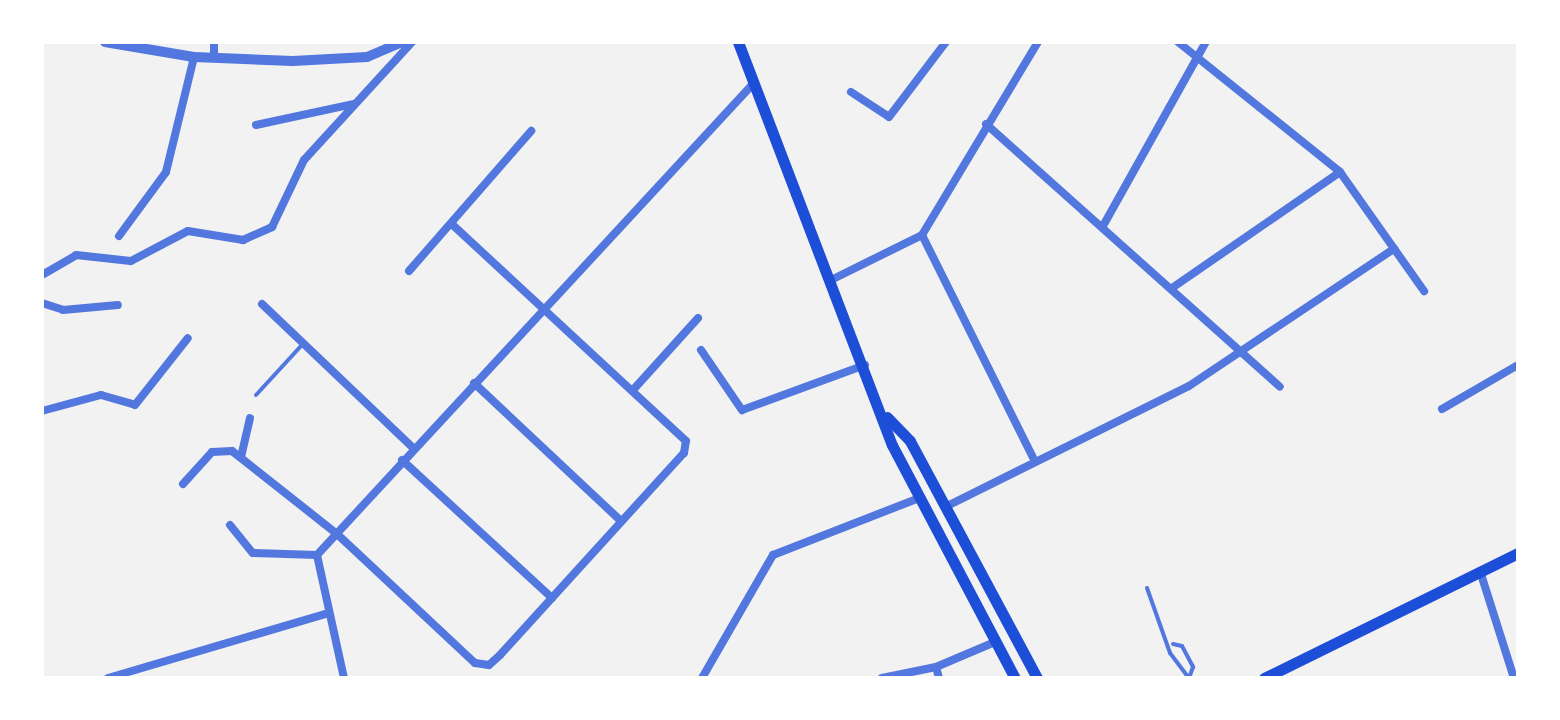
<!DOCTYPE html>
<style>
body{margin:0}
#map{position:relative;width:1560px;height:720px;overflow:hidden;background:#f2f2f2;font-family:"Fira Sans",sans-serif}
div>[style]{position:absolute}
.service>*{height:4px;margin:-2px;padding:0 2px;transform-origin:2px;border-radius:2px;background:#5277de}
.minor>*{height:8px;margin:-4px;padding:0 4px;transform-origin:4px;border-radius:4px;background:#5277de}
.tertiary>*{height:10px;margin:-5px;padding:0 5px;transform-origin:5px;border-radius:5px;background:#5277de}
.secondary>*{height:11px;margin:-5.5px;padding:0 5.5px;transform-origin:5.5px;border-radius:5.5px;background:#1d4ed8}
span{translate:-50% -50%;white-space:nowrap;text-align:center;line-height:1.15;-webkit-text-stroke:8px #fff;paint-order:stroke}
.frame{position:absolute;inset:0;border:44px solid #fff;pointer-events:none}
</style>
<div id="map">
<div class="service">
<i style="left:256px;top:395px;width:68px;rotate:-47.4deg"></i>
<i style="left:1147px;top:588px;width:69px;rotate:70.5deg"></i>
<i style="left:1170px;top:653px;width:31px;rotate:53deg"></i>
<i style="left:1173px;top:644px;width:9px;rotate:13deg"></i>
<i style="left:1182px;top:646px;width:24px;rotate:62deg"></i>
<i style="left:1193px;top:667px;width:12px;rotate:110deg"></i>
</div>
<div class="minor">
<i style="left:214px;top:42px;width:16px;rotate:90deg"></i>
<i style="left:1178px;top:42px;width:208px;rotate:38.7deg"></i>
<i style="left:1340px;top:172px;width:146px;rotate:54.8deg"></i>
<i style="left:851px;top:92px;width:45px;rotate:33.3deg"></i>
<i style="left:889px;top:117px;width:94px;rotate:-52.8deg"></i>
<i style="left:986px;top:124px;width:394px;rotate:41.8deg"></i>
<i style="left:256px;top:125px;width:99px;rotate:-12.2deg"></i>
<i style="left:1103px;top:226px;width:211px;rotate:-60.8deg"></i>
<i style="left:922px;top:235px;width:249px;rotate:63.5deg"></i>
<i style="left:119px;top:236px;width:79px;rotate:-53.7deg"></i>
<i style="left:166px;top:172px;width:118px;rotate:-76.3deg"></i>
<i style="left:409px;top:271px;width:186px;rotate:-48.9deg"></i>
<i style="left:42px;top:275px;width:39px;rotate:-30deg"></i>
<i style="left:76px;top:255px;width:55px;rotate:6.2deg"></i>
<i style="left:131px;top:261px;width:64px;rotate:-27.8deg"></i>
<i style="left:188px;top:231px;width:56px;rotate:9.3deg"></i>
<i style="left:243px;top:240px;width:32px;rotate:-24deg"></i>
<i style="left:272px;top:227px;width:74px;rotate:-64.5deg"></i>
<i style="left:304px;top:160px;width:160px;rotate:-47.5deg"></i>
<i style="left:831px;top:280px;width:102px;rotate:-26.3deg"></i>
<i style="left:922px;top:235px;width:225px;rotate:-59deg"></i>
<i style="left:1172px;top:288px;width:204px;rotate:-34.6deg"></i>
<i style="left:42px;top:303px;width:22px;rotate:18deg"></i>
<i style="left:63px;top:310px;width:55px;rotate:-5.2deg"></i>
<i style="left:262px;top:304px;width:209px;rotate:43.6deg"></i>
<i style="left:701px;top:350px;width:73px;rotate:55.7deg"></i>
<i style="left:742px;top:410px;width:131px;rotate:-20.1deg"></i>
<i style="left:474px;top:383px;width:202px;rotate:43.2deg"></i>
<i style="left:633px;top:390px;width:97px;rotate:-47.9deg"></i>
<i style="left:1442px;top:409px;width:88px;rotate:-30.1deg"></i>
<i style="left:42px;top:411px;width:61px;rotate:-15.2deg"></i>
<i style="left:101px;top:395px;width:35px;rotate:16deg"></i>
<i style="left:135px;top:405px;width:85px;rotate:-51.7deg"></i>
<i style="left:241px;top:457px;width:40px;rotate:-77deg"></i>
<i style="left:402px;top:460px;width:204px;rotate:42.6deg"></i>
<i style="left:183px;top:484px;width:43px;rotate:-47.8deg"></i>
<i style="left:212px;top:452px;width:20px;rotate:-3deg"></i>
<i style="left:232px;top:451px;width:132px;rotate:38.3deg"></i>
<i style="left:336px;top:533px;width:190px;rotate:43.1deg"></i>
<i style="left:475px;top:663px;width:14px;rotate:8deg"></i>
<i style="left:489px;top:665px;width:15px;rotate:-42deg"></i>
<i style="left:500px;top:655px;width:273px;rotate:-47.7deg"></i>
<i style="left:684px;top:453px;width:12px;rotate:-81deg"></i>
<i style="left:686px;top:441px;width:319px;rotate:-137.2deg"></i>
<i style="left:945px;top:507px;width:272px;rotate:-26.4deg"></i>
<i style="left:1189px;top:386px;width:247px;rotate:-33.8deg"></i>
<i style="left:230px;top:525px;width:36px;rotate:51deg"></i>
<i style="left:253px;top:553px;width:64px;rotate:1.8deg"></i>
<i style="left:1480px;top:571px;width:112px;rotate:72.4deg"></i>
<i style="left:108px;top:678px;width:227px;rotate:-16.4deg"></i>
<i style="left:344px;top:678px;width:126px;rotate:-102.4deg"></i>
<i style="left:317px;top:555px;width:640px;rotate:-47.21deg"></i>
<i style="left:702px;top:678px;width:142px;rotate:-60deg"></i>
<i style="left:773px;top:555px;width:157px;rotate:-21.3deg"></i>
<i style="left:882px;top:678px;width:55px;rotate:-11.5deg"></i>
<i style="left:939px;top:678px;width:11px;rotate:-105deg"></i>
<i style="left:936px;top:667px;width:64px;rotate:-23deg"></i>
</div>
<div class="tertiary">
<i style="left:105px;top:42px;width:90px;rotate:9.6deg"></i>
<i style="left:194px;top:57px;width:99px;rotate:2.3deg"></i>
<i style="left:293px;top:61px;width:74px;rotate:-3.1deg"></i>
<i style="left:367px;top:57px;width:39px;rotate:-23deg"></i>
</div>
<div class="secondary">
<i style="left:738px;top:42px;width:431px;rotate:69.1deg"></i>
<i style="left:892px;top:445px;width:263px;rotate:62.2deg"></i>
<i style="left:887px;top:417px;width:33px;rotate:46deg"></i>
<i style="left:910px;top:441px;width:269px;rotate:61.8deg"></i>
<i style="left:1264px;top:678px;width:283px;rotate:-26.2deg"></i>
</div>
<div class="frame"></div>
</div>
